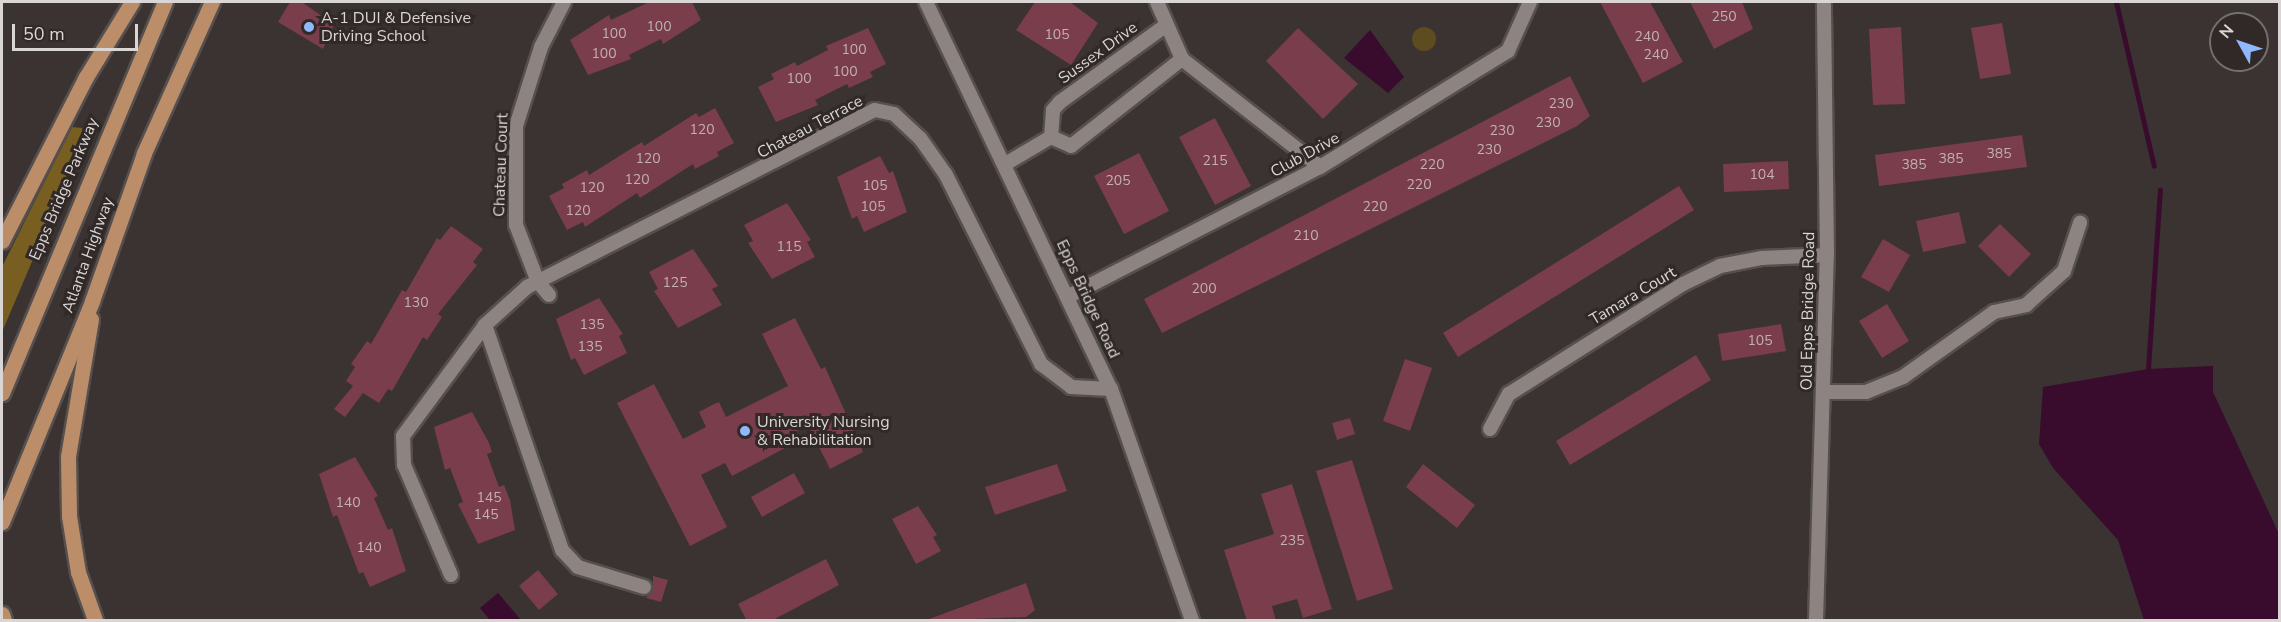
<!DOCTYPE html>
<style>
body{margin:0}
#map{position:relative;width:2281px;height:622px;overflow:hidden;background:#3a3331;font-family:"Nunito Sans",sans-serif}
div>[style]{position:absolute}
.green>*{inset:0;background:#5e4c21}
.round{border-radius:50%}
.forest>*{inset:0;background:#785f21}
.water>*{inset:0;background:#390b2d}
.stream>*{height:5px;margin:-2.5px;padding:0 2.5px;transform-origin:2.5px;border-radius:2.5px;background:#390b2d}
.building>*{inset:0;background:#793d4b}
.roads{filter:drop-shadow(2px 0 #554f4e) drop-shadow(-2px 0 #554f4e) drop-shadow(0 2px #554f4e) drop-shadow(0 -2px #554f4e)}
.minor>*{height:14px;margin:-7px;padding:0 7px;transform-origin:7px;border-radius:7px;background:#8d8482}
.primary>*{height:15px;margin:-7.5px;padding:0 7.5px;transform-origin:7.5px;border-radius:7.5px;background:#bb8d68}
.dots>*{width:16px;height:16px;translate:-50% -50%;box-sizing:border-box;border:3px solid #302927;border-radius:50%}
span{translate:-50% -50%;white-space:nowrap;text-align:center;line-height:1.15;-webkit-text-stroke:6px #302927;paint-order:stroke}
.number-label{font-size:14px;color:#c2b0b2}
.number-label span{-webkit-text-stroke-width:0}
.poi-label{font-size:16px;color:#dad6d5}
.left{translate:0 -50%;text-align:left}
.street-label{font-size:16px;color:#dad6d5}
.frame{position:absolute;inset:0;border:3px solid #dad6d5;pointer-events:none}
.north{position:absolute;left:2209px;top:12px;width:60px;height:60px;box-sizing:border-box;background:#302927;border:2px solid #746e6d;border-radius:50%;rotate:310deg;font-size:16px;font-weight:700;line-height:24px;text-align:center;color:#dad6d5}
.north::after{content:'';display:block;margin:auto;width:21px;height:27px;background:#8fb8fd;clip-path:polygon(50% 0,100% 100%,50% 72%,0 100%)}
.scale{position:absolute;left:12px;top:24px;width:126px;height:27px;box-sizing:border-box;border:3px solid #dad6d5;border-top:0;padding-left:8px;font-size:18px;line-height:21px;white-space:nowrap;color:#dad6d5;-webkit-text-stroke:4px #302927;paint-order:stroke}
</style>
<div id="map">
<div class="green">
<i class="round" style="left:1412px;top:27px;width:24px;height:24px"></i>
</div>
<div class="forest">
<i style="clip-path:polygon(72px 127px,82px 128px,85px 137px,2px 332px,2px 267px)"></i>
</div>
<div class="water">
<i style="clip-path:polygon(1370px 30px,1404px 77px,1388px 93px,1344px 58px)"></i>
<i style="clip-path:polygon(2213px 366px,2213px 392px,2279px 534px,2279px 620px,2144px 620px,2118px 540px,2053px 468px,2039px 444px,2043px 387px,2148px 369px)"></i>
<i style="clip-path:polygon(498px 593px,521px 620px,490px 620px,480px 608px)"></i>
</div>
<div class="stream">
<i style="left:2116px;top:2px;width:168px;rotate:77deg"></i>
<i style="left:2148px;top:369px;width:180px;rotate:-86.2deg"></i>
</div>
<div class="building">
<i style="clip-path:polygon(290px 2px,302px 2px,334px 25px,323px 49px,278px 22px)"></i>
<i style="clip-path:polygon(649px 2px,692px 2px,701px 20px,663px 44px,661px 39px,629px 55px,631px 59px,588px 75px,570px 40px,609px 15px,611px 20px)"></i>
<i style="clip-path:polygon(1035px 2px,1070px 2px,1098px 23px,1071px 65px,1016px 30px)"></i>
<i style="clip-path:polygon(1600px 2px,1650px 2px,1683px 62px,1643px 83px)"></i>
<i style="clip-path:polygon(1690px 2px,1742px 2px,1753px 29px,1714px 49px)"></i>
<i style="clip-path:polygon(2002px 23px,2011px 74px,1980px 79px,1971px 28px)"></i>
<i style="clip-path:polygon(1901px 27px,1905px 104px,1873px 105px,1869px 29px)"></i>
<i style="clip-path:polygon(868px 28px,886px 64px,870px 72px,873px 77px,849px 88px,847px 84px,815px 100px,818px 105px,776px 122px,758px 87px,774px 79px,771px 74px,795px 62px,797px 66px,828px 50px,826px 46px)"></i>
<i style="clip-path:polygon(1298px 28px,1358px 84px,1323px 119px,1266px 61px)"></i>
<i style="clip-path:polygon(1570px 76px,1590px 116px,1577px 126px,1162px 333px,1144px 299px)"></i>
<i style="clip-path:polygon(715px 108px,734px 143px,717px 152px,719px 156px,695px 169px,693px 164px,640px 198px,637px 193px,585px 227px,583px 222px,567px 230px,549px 196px,564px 188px,562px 184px,587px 170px,589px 175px,642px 142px,644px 146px,696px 113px,699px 117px)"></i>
<i style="clip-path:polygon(1215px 118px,1251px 186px,1215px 205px,1179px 137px)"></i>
<i style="clip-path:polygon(2022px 135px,2027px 167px,1879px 186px,1875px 155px)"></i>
<i style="clip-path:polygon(1139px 153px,1169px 211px,1124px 234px,1094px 176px)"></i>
<i style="clip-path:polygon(880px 156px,889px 173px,893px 171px,907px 212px,864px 232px,857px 216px,852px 219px,837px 177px)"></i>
<i style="clip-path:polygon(1788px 161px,1789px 189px,1724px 192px,1723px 164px)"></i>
<i style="clip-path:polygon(1679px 186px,1694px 210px,1458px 357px,1443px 333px)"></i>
<i style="clip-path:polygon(787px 203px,811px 240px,807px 242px,815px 257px,772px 279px,748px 243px,753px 241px,744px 225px)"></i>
<i style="clip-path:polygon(1959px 212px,1966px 243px,1923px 252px,1916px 221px)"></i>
<i style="clip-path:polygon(2000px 224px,2031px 254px,2009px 277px,1978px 246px)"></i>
<i style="clip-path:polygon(451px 226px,483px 249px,473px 262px,477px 265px,438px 314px,442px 317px,427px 340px,423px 337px,392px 391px,388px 389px,379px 403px,363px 393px,345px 417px,334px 409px,353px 386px,346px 381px,355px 367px,351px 364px,367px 341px,371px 344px,402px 290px,406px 292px,437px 238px,440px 240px)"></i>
<i style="clip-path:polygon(1883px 239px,1910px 255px,1889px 292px,1861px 277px)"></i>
<i style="clip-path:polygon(693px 249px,718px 286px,712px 289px,722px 305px,678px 328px,654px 291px,658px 289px,649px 272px)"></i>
<i style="clip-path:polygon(599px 298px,623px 334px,619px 336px,627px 353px,584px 375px,575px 358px,571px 360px,556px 319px)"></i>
<i style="clip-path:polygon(1887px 304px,1909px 341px,1882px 358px,1859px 321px)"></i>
<i style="clip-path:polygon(795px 318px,821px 369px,825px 367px,863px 452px,830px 469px,807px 423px,784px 442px,787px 447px,732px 476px,725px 463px,701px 475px,727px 527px,690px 546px,617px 403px,654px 384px,683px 439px,706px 427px,699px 412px,712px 405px,719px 402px,726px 417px,788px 386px,762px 334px)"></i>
<i style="clip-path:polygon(1781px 324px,1786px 351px,1722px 361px,1718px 334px)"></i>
<i style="clip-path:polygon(1696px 355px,1711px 380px,1570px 465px,1556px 441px)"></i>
<i style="clip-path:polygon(1405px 359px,1432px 368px,1410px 431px,1383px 421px)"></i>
<i style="clip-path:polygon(472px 412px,489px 443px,492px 452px,487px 454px,499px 487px,504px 485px,510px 500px,515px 530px,478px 544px,458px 504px,463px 502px,450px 468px,445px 470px,434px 427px)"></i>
<i style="clip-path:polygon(1350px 418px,1355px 434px,1337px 440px,1332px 423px)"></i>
<i style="clip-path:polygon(355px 457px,378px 496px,374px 498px,388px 530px,392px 528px,406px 571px,370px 587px,363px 572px,359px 574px,337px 515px,333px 517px,319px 474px)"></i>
<i style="clip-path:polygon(1352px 460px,1393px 589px,1357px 601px,1316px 471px)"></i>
<i style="clip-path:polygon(1057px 464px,1067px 491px,995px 515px,985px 487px)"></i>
<i style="clip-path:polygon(1423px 464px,1475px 505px,1457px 528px,1406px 487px)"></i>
<i style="clip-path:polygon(794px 473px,805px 493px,762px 517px,751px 497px)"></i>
<i style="clip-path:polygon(1292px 484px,1332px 609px,1303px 618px,1297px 599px,1272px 606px,1276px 621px,1247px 621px,1224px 550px,1274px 534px,1261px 494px)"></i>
<i style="clip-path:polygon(918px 506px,937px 535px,933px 537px,941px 551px,916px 564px,892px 519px)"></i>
<i style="clip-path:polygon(826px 559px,839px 585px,771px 621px,747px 621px,738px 604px)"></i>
<i style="clip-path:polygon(538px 570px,558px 594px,539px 610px,519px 586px)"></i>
<i style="clip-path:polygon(653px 576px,668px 580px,661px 602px,646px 598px,653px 589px)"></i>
<i style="clip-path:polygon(1026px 583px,1035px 610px,1026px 617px,924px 621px)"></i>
</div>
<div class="roads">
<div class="minor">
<i style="left:926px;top:2px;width:429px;rotate:64.5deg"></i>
<i style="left:1111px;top:389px;width:245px;rotate:70.7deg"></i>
<i style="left:1157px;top:2px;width:62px;rotate:66.3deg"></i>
<i style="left:1182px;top:59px;width:175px;rotate:38deg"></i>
<i style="left:1165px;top:26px;width:130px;rotate:144.1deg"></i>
<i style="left:1060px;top:102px;width:11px;rotate:131deg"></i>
<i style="left:1053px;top:110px;width:27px;rotate:94deg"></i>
<i style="left:1051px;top:137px;width:22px;rotate:24deg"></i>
<i style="left:1071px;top:146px;width:141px;rotate:-38.1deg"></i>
<i style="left:1007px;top:163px;width:51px;rotate:-30.6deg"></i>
<i style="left:549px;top:295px;width:17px;rotate:-130deg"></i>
<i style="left:538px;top:282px;width:61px;rotate:-111.1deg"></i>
<i style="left:516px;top:225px;width:99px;rotate:-90deg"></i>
<i style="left:516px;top:126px;width:83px;rotate:-72.4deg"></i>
<i style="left:541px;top:47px;width:51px;rotate:-62.9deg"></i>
<i style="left:1069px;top:296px;width:282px;rotate:-27.2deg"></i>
<i style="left:1320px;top:167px;width:221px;rotate:-31.7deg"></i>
<i style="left:1508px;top:51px;width:54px;rotate:-65.8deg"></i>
<i style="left:485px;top:325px;width:238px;rotate:71.1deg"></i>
<i style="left:562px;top:550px;width:23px;rotate:47deg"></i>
<i style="left:578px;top:567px;width:69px;rotate:16.9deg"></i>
<i style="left:1823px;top:392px;width:43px"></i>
<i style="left:1866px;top:392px;width:40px;rotate:-22deg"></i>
<i style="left:1903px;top:377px;width:112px;rotate:-35.5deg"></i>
<i style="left:1994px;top:312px;width:33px;rotate:-12deg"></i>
<i style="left:2026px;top:305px;width:51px;rotate:-41.8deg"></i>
<i style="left:2064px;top:271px;width:51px;rotate:-71.6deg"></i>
<i style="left:1490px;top:429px;width:40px;rotate:-62deg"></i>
<i style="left:1509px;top:394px;width:206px;rotate:-32.3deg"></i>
<i style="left:1683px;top:284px;width:41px;rotate:-25.9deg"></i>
<i style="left:1720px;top:266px;width:43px;rotate:-10.8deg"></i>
<i style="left:1762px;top:258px;width:65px;rotate:-2.6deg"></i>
<i style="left:451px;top:575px;width:120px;rotate:-113.1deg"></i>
<i style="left:404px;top:465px;width:29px;rotate:-92deg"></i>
<i style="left:403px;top:436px;width:138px;rotate:-53.5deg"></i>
<i style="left:485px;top:325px;width:57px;rotate:-42.1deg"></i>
<i style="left:527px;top:287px;width:390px;rotate:-27deg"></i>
<i style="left:875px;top:110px;width:19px;rotate:12deg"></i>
<i style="left:894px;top:114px;width:35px;rotate:43deg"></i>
<i style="left:920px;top:138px;width:45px;rotate:54.9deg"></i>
<i style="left:946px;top:175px;width:212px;rotate:63.3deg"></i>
<i style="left:1041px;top:364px;width:38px;rotate:37deg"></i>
<i style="left:1071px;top:387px;width:40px;rotate:2.9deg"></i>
<i style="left:1816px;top:620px;width:365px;rotate:-88.3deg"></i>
<i style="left:1827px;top:255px;width:253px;rotate:-90.7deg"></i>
</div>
<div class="primary">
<i style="left:2px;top:241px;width:184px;rotate:-62.9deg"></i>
<i style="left:86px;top:77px;width:88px;rotate:-58.5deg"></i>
<i style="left:91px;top:319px;width:140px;rotate:99.5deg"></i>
<i style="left:68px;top:457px;width:59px;rotate:89deg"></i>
<i style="left:69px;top:516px;width:57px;rotate:80.9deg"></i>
<i style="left:78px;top:572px;width:51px;rotate:70.5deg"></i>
<i style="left:2px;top:393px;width:424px;rotate:-67.4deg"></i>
<i style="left:2px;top:522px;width:239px;rotate:-67.8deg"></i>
<i style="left:92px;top:301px;width:157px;rotate:-70.6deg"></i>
<i style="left:144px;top:153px;width:166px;rotate:-65.8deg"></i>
<i style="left:2px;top:614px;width:6px;rotate:72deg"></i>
</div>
</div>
<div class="dots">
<i style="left:309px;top:27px;background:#8fb8fd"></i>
<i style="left:745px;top:431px;background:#8fb8fd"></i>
</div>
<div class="number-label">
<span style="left:1724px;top:17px">250</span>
<span style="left:659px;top:27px">100</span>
<span style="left:614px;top:34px">100</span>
<span style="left:1057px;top:35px">105</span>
<span style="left:1647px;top:37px">240</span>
<span style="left:854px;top:50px">100</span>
<span style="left:604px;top:54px">100</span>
<span style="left:1656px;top:55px">240</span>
<span style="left:845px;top:72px">100</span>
<span style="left:799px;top:79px">100</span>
<span style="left:1561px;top:104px">230</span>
<span style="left:1548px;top:123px">230</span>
<span style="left:702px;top:130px">120</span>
<span style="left:1502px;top:131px">230</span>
<span style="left:1489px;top:150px">230</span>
<span style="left:1999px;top:154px">385</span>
<span style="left:648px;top:159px">120</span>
<span style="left:1951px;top:159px">385</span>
<span style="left:1215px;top:161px">215</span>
<span style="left:1432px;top:165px">220</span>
<span style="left:1914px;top:165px">385</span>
<span style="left:1762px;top:175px">104</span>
<span style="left:637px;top:180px">120</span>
<span style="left:1118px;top:181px">205</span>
<span style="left:1419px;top:185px">220</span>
<span style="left:875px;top:186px">105</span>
<span style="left:592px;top:188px">120</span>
<span style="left:873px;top:207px">105</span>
<span style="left:1375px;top:207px">220</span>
<span style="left:578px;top:211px">120</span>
<span style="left:1306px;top:236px">210</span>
<span style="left:789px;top:247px">115</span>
<span style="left:675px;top:283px">125</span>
<span style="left:1204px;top:289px">200</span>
<span style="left:416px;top:303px">130</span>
<span style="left:592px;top:325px">135</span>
<span style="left:1760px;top:341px">105</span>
<span style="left:590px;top:347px">135</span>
<span style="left:489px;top:498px">145</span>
<span style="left:348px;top:503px">140</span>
<span style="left:486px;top:515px">145</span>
<span style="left:1292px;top:541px">235</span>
<span style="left:369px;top:548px">140</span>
</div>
<div class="poi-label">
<span class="left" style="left:321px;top:27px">A-1 DUI &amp; Defensive<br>Driving School</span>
<span class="left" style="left:757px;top:431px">University Nursing<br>&amp; Rehabilitation</span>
</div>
<div class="street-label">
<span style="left:1098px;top:53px;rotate:-36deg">Sussex Drive</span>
<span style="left:810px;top:127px;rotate:-28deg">Chateau Terrace</span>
<span style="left:1305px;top:155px;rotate:-29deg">Club Drive</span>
<span style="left:501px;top:165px;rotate:-88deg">Chateau Court</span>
<span style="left:64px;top:189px;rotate:-67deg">Epps Bridge Parkway</span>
<span style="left:88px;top:255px;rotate:-70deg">Atlanta Highway</span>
<span style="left:1633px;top:296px;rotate:-31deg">Tamara Court</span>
<span style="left:1088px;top:299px;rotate:65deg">Epps Bridge Road</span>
<span style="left:1808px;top:311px;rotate:-89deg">Old Epps Bridge Road</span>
</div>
<div class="frame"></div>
<div class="north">N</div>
<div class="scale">50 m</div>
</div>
